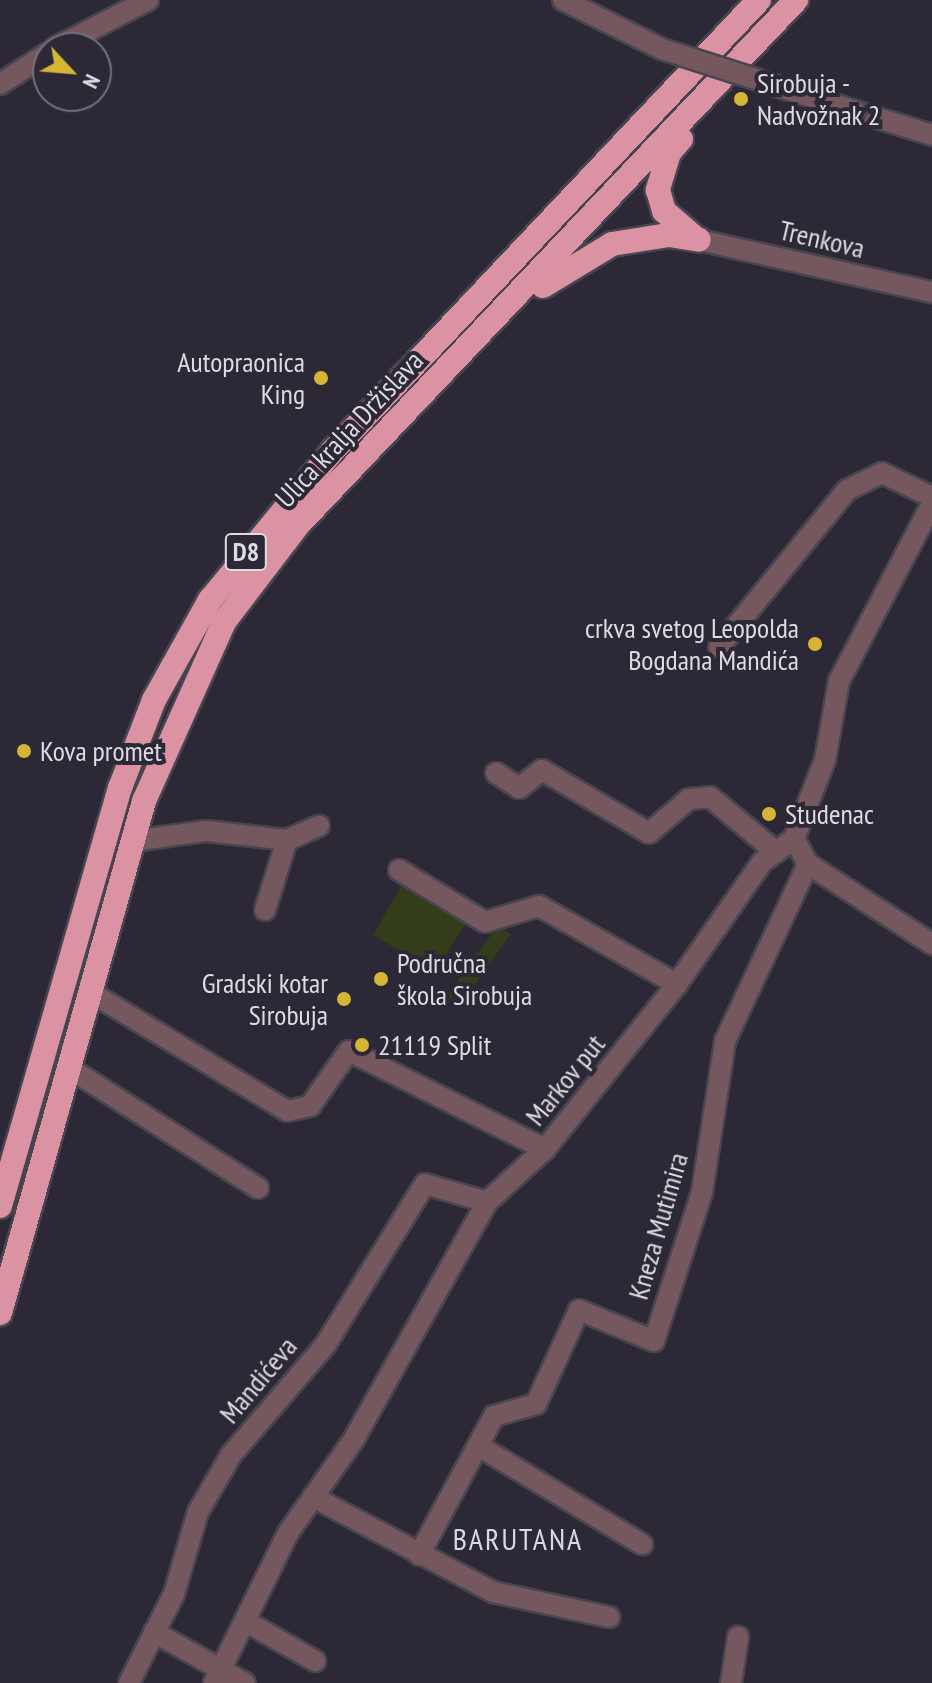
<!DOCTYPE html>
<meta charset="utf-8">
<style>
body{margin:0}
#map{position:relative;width:932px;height:1683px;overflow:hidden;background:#2c2835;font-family:"PT Sans Narrow",sans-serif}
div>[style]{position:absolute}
.green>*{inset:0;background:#333d19}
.roads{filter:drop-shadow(2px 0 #484551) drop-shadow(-2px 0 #484551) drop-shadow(0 2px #484551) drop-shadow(0 -2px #484551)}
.street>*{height:20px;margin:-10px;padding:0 10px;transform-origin:10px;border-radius:10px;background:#75575e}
.highway>*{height:24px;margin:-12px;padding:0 12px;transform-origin:12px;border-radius:12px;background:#db93a4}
.bridges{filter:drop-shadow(2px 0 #484551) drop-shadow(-2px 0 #484551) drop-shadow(0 2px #484551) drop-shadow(0 -2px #484551)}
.street-bridge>*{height:20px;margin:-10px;padding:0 10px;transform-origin:10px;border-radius:10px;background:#75575e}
.dots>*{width:22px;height:22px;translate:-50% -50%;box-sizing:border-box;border:4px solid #2c2835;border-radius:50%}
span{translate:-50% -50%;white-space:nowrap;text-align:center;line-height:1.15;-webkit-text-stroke:8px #2c2835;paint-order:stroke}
.shield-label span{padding:2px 6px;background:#2c2835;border:2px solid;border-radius:6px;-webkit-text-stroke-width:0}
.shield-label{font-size:26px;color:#dedbe4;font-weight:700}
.poi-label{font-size:28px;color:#dedbe4}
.left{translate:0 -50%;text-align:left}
.right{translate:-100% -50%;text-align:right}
.street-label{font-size:28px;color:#dedbe4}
.neighbourhood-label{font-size:30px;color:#ddd8e9;letter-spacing:2px}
.north{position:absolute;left:32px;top:32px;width:80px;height:80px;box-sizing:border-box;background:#2c2835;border:2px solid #73707b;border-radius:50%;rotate:116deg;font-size:22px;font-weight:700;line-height:32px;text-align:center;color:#dedbe4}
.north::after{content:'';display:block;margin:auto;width:28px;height:36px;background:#d6b534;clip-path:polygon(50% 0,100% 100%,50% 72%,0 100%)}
</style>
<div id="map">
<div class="green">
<i style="clip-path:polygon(401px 886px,465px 924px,436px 972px,373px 935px)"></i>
<i style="clip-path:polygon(498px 925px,511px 934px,459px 1006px,446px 997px)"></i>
</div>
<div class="roads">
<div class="street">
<i style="left:55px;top:48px;width:105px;rotate:-27.3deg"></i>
<i style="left:0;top:84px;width:57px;rotate:-32.9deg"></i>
<i style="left:855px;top:111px;width:81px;rotate:17.3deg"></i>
<i style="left:699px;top:240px;width:239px;rotate:12.6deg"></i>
<i style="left:719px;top:647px;width:203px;rotate:-50.8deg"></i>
<i style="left:847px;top:490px;width:39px;rotate:-26deg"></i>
<i style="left:882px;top:473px;width:55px;rotate:25.6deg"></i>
<i style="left:496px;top:773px;width:27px;rotate:33deg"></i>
<i style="left:519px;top:788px;width:29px;rotate:-38deg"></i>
<i style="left:542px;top:770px;width:124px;rotate:30.5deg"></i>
<i style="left:649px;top:833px;width:52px;rotate:-40.4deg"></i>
<i style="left:689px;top:799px;width:21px;rotate:-5deg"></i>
<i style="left:710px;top:797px;width:86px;rotate:39.8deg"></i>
<i style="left:133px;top:841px;width:74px;rotate:-7.8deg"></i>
<i style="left:206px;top:831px;width:81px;rotate:6.3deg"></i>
<i style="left:808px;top:864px;width:148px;rotate:32.8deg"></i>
<i style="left:399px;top:870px;width:100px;rotate:31.2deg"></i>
<i style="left:485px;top:922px;width:56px;rotate:-16.5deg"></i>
<i style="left:539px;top:906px;width:159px;rotate:29.5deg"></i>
<i style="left:265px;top:910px;width:73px;rotate:-72.6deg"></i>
<i style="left:287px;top:840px;width:35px;rotate:-24deg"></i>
<i style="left:90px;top:992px;width:230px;rotate:31.1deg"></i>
<i style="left:287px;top:1111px;width:24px;rotate:-12deg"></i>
<i style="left:310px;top:1106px;width:67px;rotate:-54.7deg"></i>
<i style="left:349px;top:1051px;width:219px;rotate:26.6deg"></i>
<i style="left:69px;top:1068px;width:224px;rotate:32.4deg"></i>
<i style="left:482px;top:1448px;width:187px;rotate:31deg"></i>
<i style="left:313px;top:1497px;width:204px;rotate:27.8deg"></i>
<i style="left:493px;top:1592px;width:119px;rotate:12.2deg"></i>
<i style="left:419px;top:1555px;width:158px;rotate:-61.7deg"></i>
<i style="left:494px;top:1416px;width:44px;rotate:-15.9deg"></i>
<i style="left:536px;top:1404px;width:103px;rotate:-65.4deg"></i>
<i style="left:579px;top:1310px;width:81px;rotate:22.5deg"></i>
<i style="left:654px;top:1341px;width:157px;rotate:-72.1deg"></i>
<i style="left:702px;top:1192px;width:153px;rotate:-81.3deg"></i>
<i style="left:725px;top:1041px;width:195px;rotate:-64.9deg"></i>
<i style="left:808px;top:864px;width:29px;rotate:-119deg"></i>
<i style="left:245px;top:1621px;width:81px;rotate:29.7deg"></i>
<i style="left:154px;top:1632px;width:104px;rotate:29.3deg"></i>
<i style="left:129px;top:1683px;width:100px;rotate:-63.2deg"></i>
<i style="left:174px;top:1594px;width:85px;rotate:-73.7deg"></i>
<i style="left:198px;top:1512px;width:66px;rotate:-59.9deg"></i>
<i style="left:231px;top:1455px;width:146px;rotate:-49.4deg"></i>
<i style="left:326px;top:1344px;width:188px;rotate:-58.3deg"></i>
<i style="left:425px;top:1184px;width:65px;rotate:16.2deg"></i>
<i style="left:214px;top:1683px;width:167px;rotate:-63.7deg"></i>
<i style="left:288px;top:1533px;width:115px;rotate:-54.9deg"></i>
<i style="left:354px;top:1439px;width:272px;rotate:-60.7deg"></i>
<i style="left:487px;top:1202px;width:79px;rotate:-42.4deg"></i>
<i style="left:545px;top:1149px;width:211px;rotate:-51.3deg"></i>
<i style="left:677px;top:984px;width:149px;rotate:-55.1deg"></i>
<i style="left:762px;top:862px;width:39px;rotate:-36deg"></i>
<i style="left:794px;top:839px;width:85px;rotate:-68.6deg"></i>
<i style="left:825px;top:760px;width:80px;rotate:-80deg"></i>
<i style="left:839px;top:681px;width:200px;rotate:-62.3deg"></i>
<i style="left:731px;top:1683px;width:47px;rotate:-81.3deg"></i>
</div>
<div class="highway">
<i style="left:681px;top:139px;width:18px;rotate:131deg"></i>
<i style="left:669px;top:153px;width:39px;rotate:107deg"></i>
<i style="left:658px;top:190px;width:22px;rotate:74deg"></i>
<i style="left:664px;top:211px;width:38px;rotate:41deg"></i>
<i style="left:543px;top:286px;width:81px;rotate:-31.3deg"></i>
<i style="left:612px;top:244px;width:58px;rotate:-9deg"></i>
<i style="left:669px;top:235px;width:30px;rotate:9deg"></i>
<i style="left:0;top:1206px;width:435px;rotate:-74deg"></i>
<i style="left:120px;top:788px;width:94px;rotate:-68.9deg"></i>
<i style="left:154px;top:700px;width:115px;rotate:-60.8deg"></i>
<i style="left:210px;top:600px;width:190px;rotate:-50.5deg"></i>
<i style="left:331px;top:453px;width:623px;rotate:-46.63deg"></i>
<i style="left:0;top:1313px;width:532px;rotate:-74.29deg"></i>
<i style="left:144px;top:801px;width:196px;rotate:-65.9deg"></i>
<i style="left:224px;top:622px;width:122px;rotate:-52.7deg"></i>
<i style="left:298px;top:525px;width:724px;rotate:-46.51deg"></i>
</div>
</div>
<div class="bridges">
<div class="street-bridge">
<i style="left:563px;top:0;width:110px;rotate:26.3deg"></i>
<i style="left:662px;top:49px;width:203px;rotate:17.8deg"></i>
</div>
</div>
<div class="dots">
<i style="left:741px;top:99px;background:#d6b534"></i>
<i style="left:321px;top:378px;background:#d6b534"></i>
<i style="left:815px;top:644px;background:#d6b534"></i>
<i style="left:24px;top:751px;background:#d6b534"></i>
<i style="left:769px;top:814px;background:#d6b534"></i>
<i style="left:381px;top:979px;background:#d6b534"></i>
<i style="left:344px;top:999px;background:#d6b534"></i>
<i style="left:362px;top:1045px;background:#d6b534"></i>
</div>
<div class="shield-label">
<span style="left:246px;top:552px">D8</span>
</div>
<div class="poi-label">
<span class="left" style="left:757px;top:99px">Sirobuja -<br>Nadvožnak 2</span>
<span class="right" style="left:305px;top:378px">Autopraonica<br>King</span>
<span class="right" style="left:799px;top:644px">crkva svetog Leopolda<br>Bogdana Mandića</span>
<span class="left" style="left:40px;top:751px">Kova promet</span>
<span class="left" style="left:785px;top:814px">Studenac</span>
<span class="left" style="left:397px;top:979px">Područna<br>škola Sirobuja</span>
<span class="right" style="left:328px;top:999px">Gradski kotar<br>Sirobuja</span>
<span class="left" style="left:378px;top:1045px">21119 Split</span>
</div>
<div class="street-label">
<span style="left:822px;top:239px;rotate:13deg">Trenkova</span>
<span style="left:349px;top:429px;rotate:-47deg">Ulica kralja Držislava</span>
<span style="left:565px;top:1080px;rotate:-51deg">Markov put</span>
<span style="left:658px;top:1226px;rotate:-74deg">Kneza Mutimira</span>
<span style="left:258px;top:1380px;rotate:-50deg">Mandićeva</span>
</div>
<div class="neighbourhood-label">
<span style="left:518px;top:1539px">BARUTANA</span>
</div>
<div class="north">N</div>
</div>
